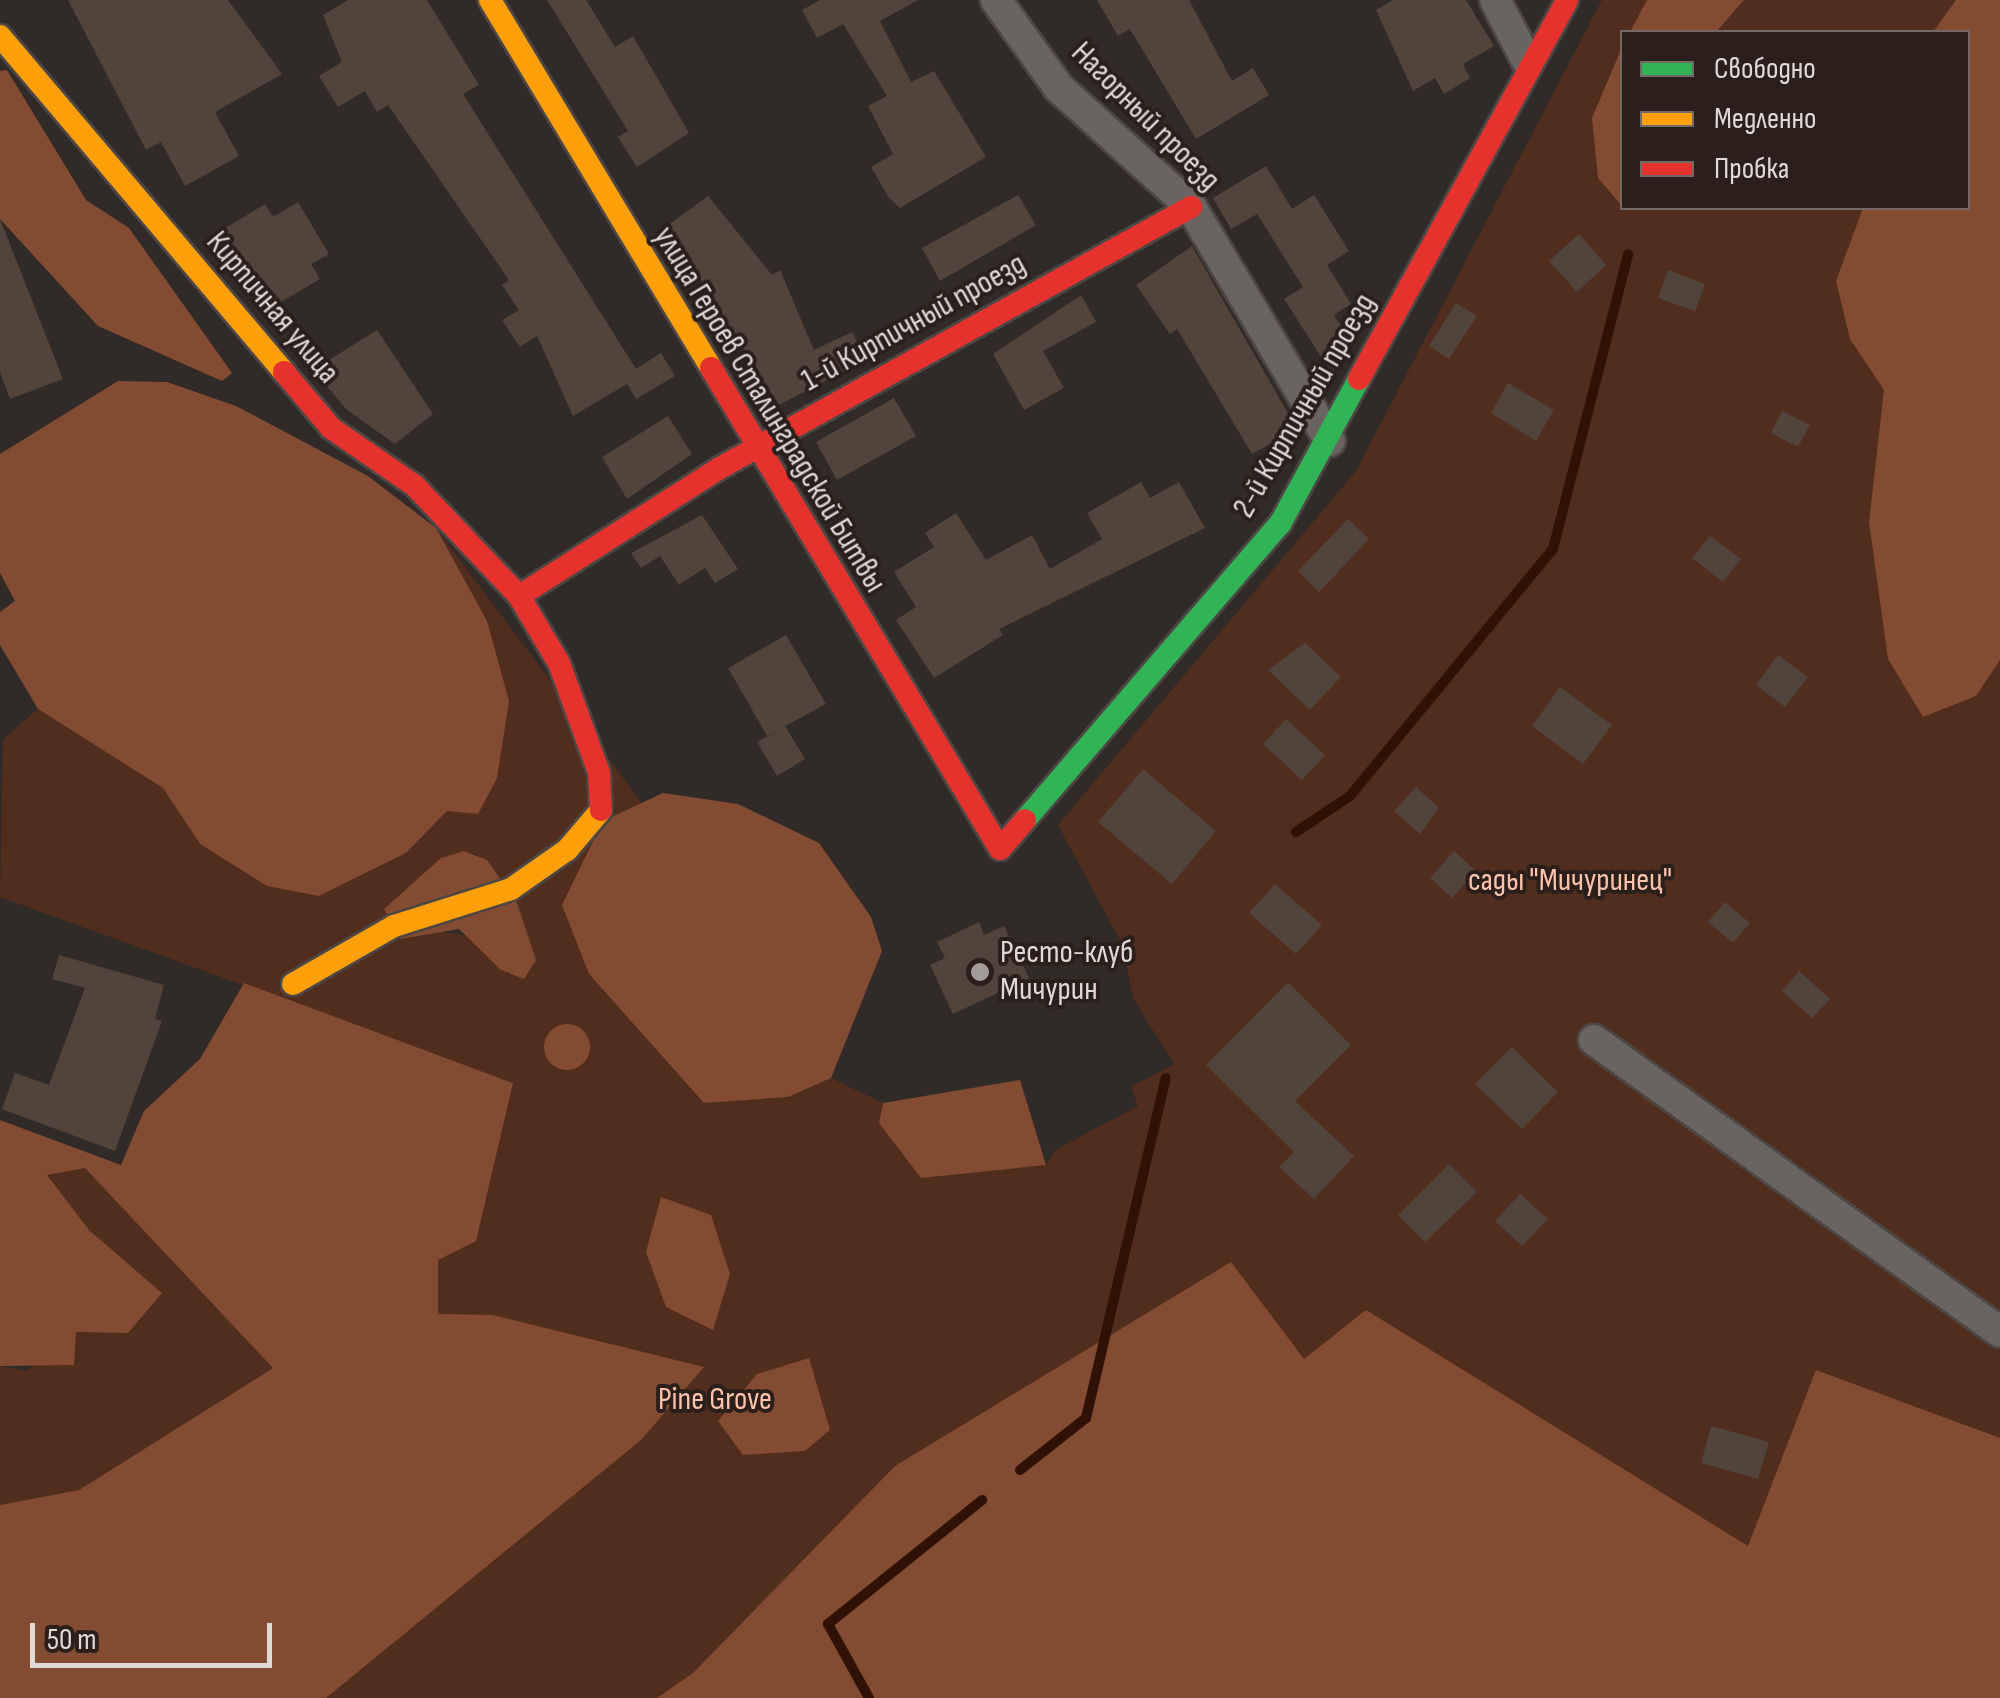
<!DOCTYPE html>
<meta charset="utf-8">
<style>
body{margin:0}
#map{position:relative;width:2000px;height:1698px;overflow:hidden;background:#302a28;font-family:"Sofia Sans Condensed",sans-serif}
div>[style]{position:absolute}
.green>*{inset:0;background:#512d1d}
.forest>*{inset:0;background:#834b31}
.round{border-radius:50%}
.stream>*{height:10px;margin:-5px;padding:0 5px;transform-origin:5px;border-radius:5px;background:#2f1105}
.building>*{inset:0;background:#51443d}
.roads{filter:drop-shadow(2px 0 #4c4645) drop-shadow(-2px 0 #4c4645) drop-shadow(0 2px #4c4645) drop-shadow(0 -2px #4c4645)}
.street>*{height:30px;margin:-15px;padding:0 15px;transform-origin:15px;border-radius:15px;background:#696462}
.fast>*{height:22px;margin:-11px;padding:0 11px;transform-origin:11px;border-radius:11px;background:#30b455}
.slow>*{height:22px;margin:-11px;padding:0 11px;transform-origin:11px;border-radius:11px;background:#ff9f0a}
.jam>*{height:22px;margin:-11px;padding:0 11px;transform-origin:11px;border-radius:11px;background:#e5322d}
.dots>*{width:28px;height:28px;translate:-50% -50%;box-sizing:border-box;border:5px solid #2a1f1b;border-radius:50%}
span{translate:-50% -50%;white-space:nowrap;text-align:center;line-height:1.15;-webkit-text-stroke:8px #2a1f1b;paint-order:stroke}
.street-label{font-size:32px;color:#e0d9d6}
.park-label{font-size:32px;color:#fec3aa}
.poi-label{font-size:32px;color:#e0d9d6}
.left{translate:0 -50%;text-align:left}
.legend{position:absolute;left:1620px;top:30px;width:350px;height:180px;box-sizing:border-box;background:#2a1f1b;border:2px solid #736966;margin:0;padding:12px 18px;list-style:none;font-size:30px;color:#e0d9d6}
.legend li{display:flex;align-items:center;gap:20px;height:50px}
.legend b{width:50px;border:2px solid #736966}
.scale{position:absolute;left:30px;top:1623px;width:242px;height:45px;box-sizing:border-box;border:5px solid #e0d9d6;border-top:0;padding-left:12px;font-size:30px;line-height:35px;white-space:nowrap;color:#e0d9d6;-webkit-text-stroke:8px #2a1f1b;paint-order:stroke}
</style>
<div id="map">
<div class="green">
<i style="clip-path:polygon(evenodd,1602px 0,2000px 0,2000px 1698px,0 1698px,365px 1342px,513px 1083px,0 897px,3px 739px,38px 709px,163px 788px,200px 844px,319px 896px,406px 853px,447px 811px,436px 528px,642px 803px,603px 821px,589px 974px,704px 1102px,788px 1097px,831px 1078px,883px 1103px,879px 1123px,1046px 1165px,1055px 1150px,1138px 1106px,1131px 1087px,1174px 1064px,1133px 998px,1122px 944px,1058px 825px,1356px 471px,1602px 0,1622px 32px,1968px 32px,1968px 208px,1622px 208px,1622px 32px,1602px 0,453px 853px,476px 854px,517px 903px,510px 976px,471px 937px,436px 930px,453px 853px)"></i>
<i style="clip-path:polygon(85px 1167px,273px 1368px,79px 1490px,0 1505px,0 1366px,26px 1371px,76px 1332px,162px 1294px,89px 1230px,46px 1175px)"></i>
</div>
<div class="forest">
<i style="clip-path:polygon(1647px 0,1744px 0,1716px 32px,1630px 32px)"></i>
<i style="clip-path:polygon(1956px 0,2000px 0,2000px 660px,1976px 696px,1923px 717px,1888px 659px,1869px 522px,1884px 390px,1850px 339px,1836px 281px,1863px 208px,1968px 208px,1968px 32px,1933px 32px)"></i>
<i style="clip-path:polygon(1622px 47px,1622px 206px,1598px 178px,1592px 118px)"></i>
<i style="clip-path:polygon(7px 70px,86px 200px,129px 228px,232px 373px,222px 381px,98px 326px,0 219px,0 71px)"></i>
<i style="clip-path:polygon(118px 381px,167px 382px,236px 406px,368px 476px,436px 528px,487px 621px,509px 701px,497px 778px,478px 814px,447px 811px,406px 853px,319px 896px,267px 886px,200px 844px,163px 788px,38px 709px,0 645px,0 612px,15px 601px,0 573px,0 454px)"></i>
<i style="clip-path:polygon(663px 793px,738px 804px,819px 843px,871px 917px,882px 951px,831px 1078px,788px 1097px,704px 1103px,589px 974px,562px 905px,603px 821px)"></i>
<i style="clip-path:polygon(464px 851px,487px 860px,517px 903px,536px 960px,524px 979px,501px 970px,459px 929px,400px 939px,384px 909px,441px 858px)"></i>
<i style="clip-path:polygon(244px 983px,513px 1083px,476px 1241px,438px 1260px,438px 1314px,493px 1315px,704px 1367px,641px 1440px,326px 1698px,0 1698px,0 1505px,79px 1490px,273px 1368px,85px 1168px,47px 1175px,89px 1230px,162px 1293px,128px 1333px,76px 1332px,74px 1365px,0 1366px,0 1120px,121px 1165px,144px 1111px,200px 1059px)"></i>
<i class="round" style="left:544px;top:1024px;width:46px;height:46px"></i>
<i style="clip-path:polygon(1020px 1080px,1046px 1165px,921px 1178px,879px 1123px,883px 1103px)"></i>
<i style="clip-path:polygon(661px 1197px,711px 1215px,730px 1274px,713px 1330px,666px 1307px,646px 1252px)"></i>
<i style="clip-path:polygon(1231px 1262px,1304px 1359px,1366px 1310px,1748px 1546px,1816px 1370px,2000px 1438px,2000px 1698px,657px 1698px,693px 1673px,895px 1466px)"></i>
<i style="clip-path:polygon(809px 1358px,830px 1430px,805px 1451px,743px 1455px,718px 1421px,757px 1374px)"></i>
</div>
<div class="stream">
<i style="left:1296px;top:832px;width:65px;rotate:-33.7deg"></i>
<i style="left:1350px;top:796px;width:320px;rotate:-50.6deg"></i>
<i style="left:1553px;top:549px;width:304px;rotate:-75.7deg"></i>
<i style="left:1020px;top:1470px;width:84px;rotate:-38.2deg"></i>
<i style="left:1086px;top:1418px;width:349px;rotate:-76.8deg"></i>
<i style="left:869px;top:1698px;width:85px;rotate:-119deg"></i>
<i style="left:828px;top:1624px;width:198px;rotate:-38.8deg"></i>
</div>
<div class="building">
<i style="clip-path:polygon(68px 0,228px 0,282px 74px,215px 112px,239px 156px,185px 186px,161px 142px,146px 150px)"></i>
<i style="clip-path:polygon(348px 0,427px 0,479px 85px,463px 94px,636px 369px,661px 353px,675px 376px,636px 399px,627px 384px,573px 416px,537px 336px,520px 347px,502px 320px,519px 310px,502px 285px,509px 280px,388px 105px,377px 112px,365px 91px,338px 107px,319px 76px,342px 62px,323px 15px)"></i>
<i style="clip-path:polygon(547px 0,586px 0,615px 47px,633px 36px,689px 133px,637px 167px,618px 137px,628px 131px)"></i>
<i style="clip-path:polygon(820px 0,918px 0,880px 21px,911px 82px,934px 71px,986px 157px,900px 208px,889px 198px,871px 167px,893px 154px,868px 106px,887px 96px,843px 24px,817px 38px,802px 10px)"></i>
<i style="clip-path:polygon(1097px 0,1189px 0,1232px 81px,1253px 68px,1269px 95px,1196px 139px,1130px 29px,1118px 36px)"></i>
<i style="clip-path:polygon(1393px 0,1466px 0,1494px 46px,1463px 64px,1470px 78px,1444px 94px,1435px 78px,1413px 91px,1376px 10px)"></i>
<i style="clip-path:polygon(1266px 166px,1292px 209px,1314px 195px,1349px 251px,1327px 265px,1351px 304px,1334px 315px,1351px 344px,1332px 374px,1284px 299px,1303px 287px,1257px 214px,1231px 229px,1213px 198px)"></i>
<i style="clip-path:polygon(1018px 195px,1036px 225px,940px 281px,922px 248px)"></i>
<i style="clip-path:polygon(708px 196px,772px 275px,780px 270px,814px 350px,852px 332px,866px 360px,779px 405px,667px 226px)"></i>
<i style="clip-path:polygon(298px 202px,329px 254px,311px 264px,320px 279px,264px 312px,209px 238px,265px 204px,273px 217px)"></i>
<i style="clip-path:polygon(0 219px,63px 379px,10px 399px,0 372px)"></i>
<i style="clip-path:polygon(1579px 234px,1606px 265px,1577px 292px,1549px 261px)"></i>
<i style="clip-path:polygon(1192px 246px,1297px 429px,1252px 454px,1177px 329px,1170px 334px,1136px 285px)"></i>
<i style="clip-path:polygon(1668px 270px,1705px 284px,1695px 311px,1658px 298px)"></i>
<i style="clip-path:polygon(1081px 295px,1096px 322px,1043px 351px,1064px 388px,1024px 410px,993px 354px)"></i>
<i style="clip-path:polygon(1456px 303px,1477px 316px,1449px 359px,1429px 346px)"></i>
<i style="clip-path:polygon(377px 330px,433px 414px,395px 444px,347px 410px,313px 370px)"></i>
<i style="clip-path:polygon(1508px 383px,1554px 410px,1536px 441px,1491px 413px)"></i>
<i style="clip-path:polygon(894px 398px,916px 436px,837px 480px,816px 442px)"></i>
<i style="clip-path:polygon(1782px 411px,1810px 425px,1798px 447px,1771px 433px)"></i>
<i style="clip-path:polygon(668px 416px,692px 454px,627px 499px,602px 457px)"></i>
<i style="clip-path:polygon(1141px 482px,1150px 498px,1179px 482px,1205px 528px,999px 629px,1003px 635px,934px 678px,896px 620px,916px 607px,894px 572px,934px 547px,925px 533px,956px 513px,986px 560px,1032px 535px,1050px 569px,1102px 539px,1087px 513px)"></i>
<i style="clip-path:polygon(702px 515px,738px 569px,715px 583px,705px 568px,679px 585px,660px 556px,641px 568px,631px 553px)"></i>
<i style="clip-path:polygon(1348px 519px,1369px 539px,1319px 592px,1298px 571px)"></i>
<i style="clip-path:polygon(1710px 536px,1741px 559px,1723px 582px,1692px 558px)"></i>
<i style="clip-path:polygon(786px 635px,826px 704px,767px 736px,728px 668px)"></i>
<i style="clip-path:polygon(1305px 643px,1341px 677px,1310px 710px,1268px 670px)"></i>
<i style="clip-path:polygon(1778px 655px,1808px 677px,1785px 707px,1756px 685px)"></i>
<i style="clip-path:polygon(1560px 687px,1612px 725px,1583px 764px,1532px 726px)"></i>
<i style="clip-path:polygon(1286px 719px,1325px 755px,1302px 780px,1263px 744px)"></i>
<i style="clip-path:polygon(785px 726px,805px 759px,777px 776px,757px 742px)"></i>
<i style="clip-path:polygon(1143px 769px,1216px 831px,1172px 884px,1098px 822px)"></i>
<i style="clip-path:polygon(1416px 787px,1439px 808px,1420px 834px,1394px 811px)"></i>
<i style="clip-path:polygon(1454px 851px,1476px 871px,1452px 898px,1430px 878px)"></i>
<i style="clip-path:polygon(1275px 884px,1322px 925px,1296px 954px,1249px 913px)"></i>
<i style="clip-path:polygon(1725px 902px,1750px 923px,1733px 943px,1708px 922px)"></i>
<i style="clip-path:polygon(979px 922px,984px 935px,1004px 926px,1029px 978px,953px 1014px,930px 965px,945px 958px,937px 942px)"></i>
<i style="clip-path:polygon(59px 955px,164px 985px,155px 1019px,162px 1021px,115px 1151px,2px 1109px,15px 1073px,49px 1085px,85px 988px,52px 979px)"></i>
<i style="clip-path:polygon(1799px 971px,1830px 999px,1812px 1018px,1782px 991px)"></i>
<i style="clip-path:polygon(1288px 982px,1351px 1045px,1295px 1101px,1354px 1156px,1314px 1199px,1279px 1167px,1294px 1152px,1206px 1065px)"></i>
<i style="clip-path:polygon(1512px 1047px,1558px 1092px,1522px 1129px,1475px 1084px)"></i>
<i style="clip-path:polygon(1449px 1164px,1477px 1192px,1425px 1242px,1398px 1215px)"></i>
<i style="clip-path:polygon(1520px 1194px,1548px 1219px,1522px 1246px,1495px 1221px)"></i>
<i style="clip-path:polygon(1711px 1426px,1769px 1442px,1758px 1479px,1701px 1463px)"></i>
</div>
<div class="roads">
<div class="street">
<i style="left:996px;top:0;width:108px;rotate:54.4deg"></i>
<i style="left:1059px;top:88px;width:178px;rotate:42deg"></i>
<i style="left:1191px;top:207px;width:272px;rotate:59.3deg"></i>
<i style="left:1495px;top:0;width:69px;rotate:62.3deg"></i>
<i style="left:1594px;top:1040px;width:500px;rotate:35.72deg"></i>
</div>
<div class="fast">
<i style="left:1025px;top:820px;width:391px;rotate:-49.3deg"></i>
<i style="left:1280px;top:524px;width:165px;rotate:-61.4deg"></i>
</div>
<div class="slow">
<i style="left:490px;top:0;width:429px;rotate:59deg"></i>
<i style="left:0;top:36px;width:440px;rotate:49.8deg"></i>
<i style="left:293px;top:984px;width:116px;rotate:-29.9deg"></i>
<i style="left:394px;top:926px;width:123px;rotate:-17.5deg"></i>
<i style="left:511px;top:889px;width:68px;rotate:-34.9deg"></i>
<i style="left:567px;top:850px;width:52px;rotate:-49.6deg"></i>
</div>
<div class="jam">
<i style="left:711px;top:368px;width:561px;rotate:59deg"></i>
<i style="left:1000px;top:849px;width:38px;rotate:-49deg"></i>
<i style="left:284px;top:372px;width:73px;rotate:50deg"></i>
<i style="left:331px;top:428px;width:102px;rotate:34.6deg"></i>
<i style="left:415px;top:486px;width:151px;rotate:46.6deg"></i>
<i style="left:519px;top:596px;width:78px;rotate:59.2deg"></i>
<i style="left:559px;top:663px;width:117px;rotate:70deg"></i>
<i style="left:599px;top:773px;width:37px;rotate:87deg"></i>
<i style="left:1359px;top:379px;width:432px;rotate:-61.2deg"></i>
<i style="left:519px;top:596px;width:236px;rotate:-32.5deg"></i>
<i style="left:718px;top:469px;width:541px;rotate:-28.98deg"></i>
</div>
</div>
<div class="dots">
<i style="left:980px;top:972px;background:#a29c99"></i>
</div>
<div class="street-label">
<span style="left:1145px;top:117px;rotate:45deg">Нагорный проезд</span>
<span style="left:272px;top:308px;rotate:50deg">Кирпичная улица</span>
<span style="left:914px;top:323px;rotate:-29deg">1-й Кирпичный проезд</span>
<span style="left:1305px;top:406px;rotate:-60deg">2-й Кирпичный проезд</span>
<span style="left:769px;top:410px;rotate:59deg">улица Героев Сталинградской Битвы</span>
</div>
<div class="park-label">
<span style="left:1570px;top:881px">сады "Мичуринец"</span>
<span style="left:715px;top:1400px">Pine Grove</span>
</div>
<div class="poi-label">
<span class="left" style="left:1000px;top:972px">Ресто-клуб<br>Мичурин</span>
</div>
<ul class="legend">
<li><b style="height:12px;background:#30b455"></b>Свободно</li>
<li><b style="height:12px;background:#ff9f0a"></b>Медленно</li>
<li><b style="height:12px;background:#e5322d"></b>Пробка</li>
</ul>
<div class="scale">50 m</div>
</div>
